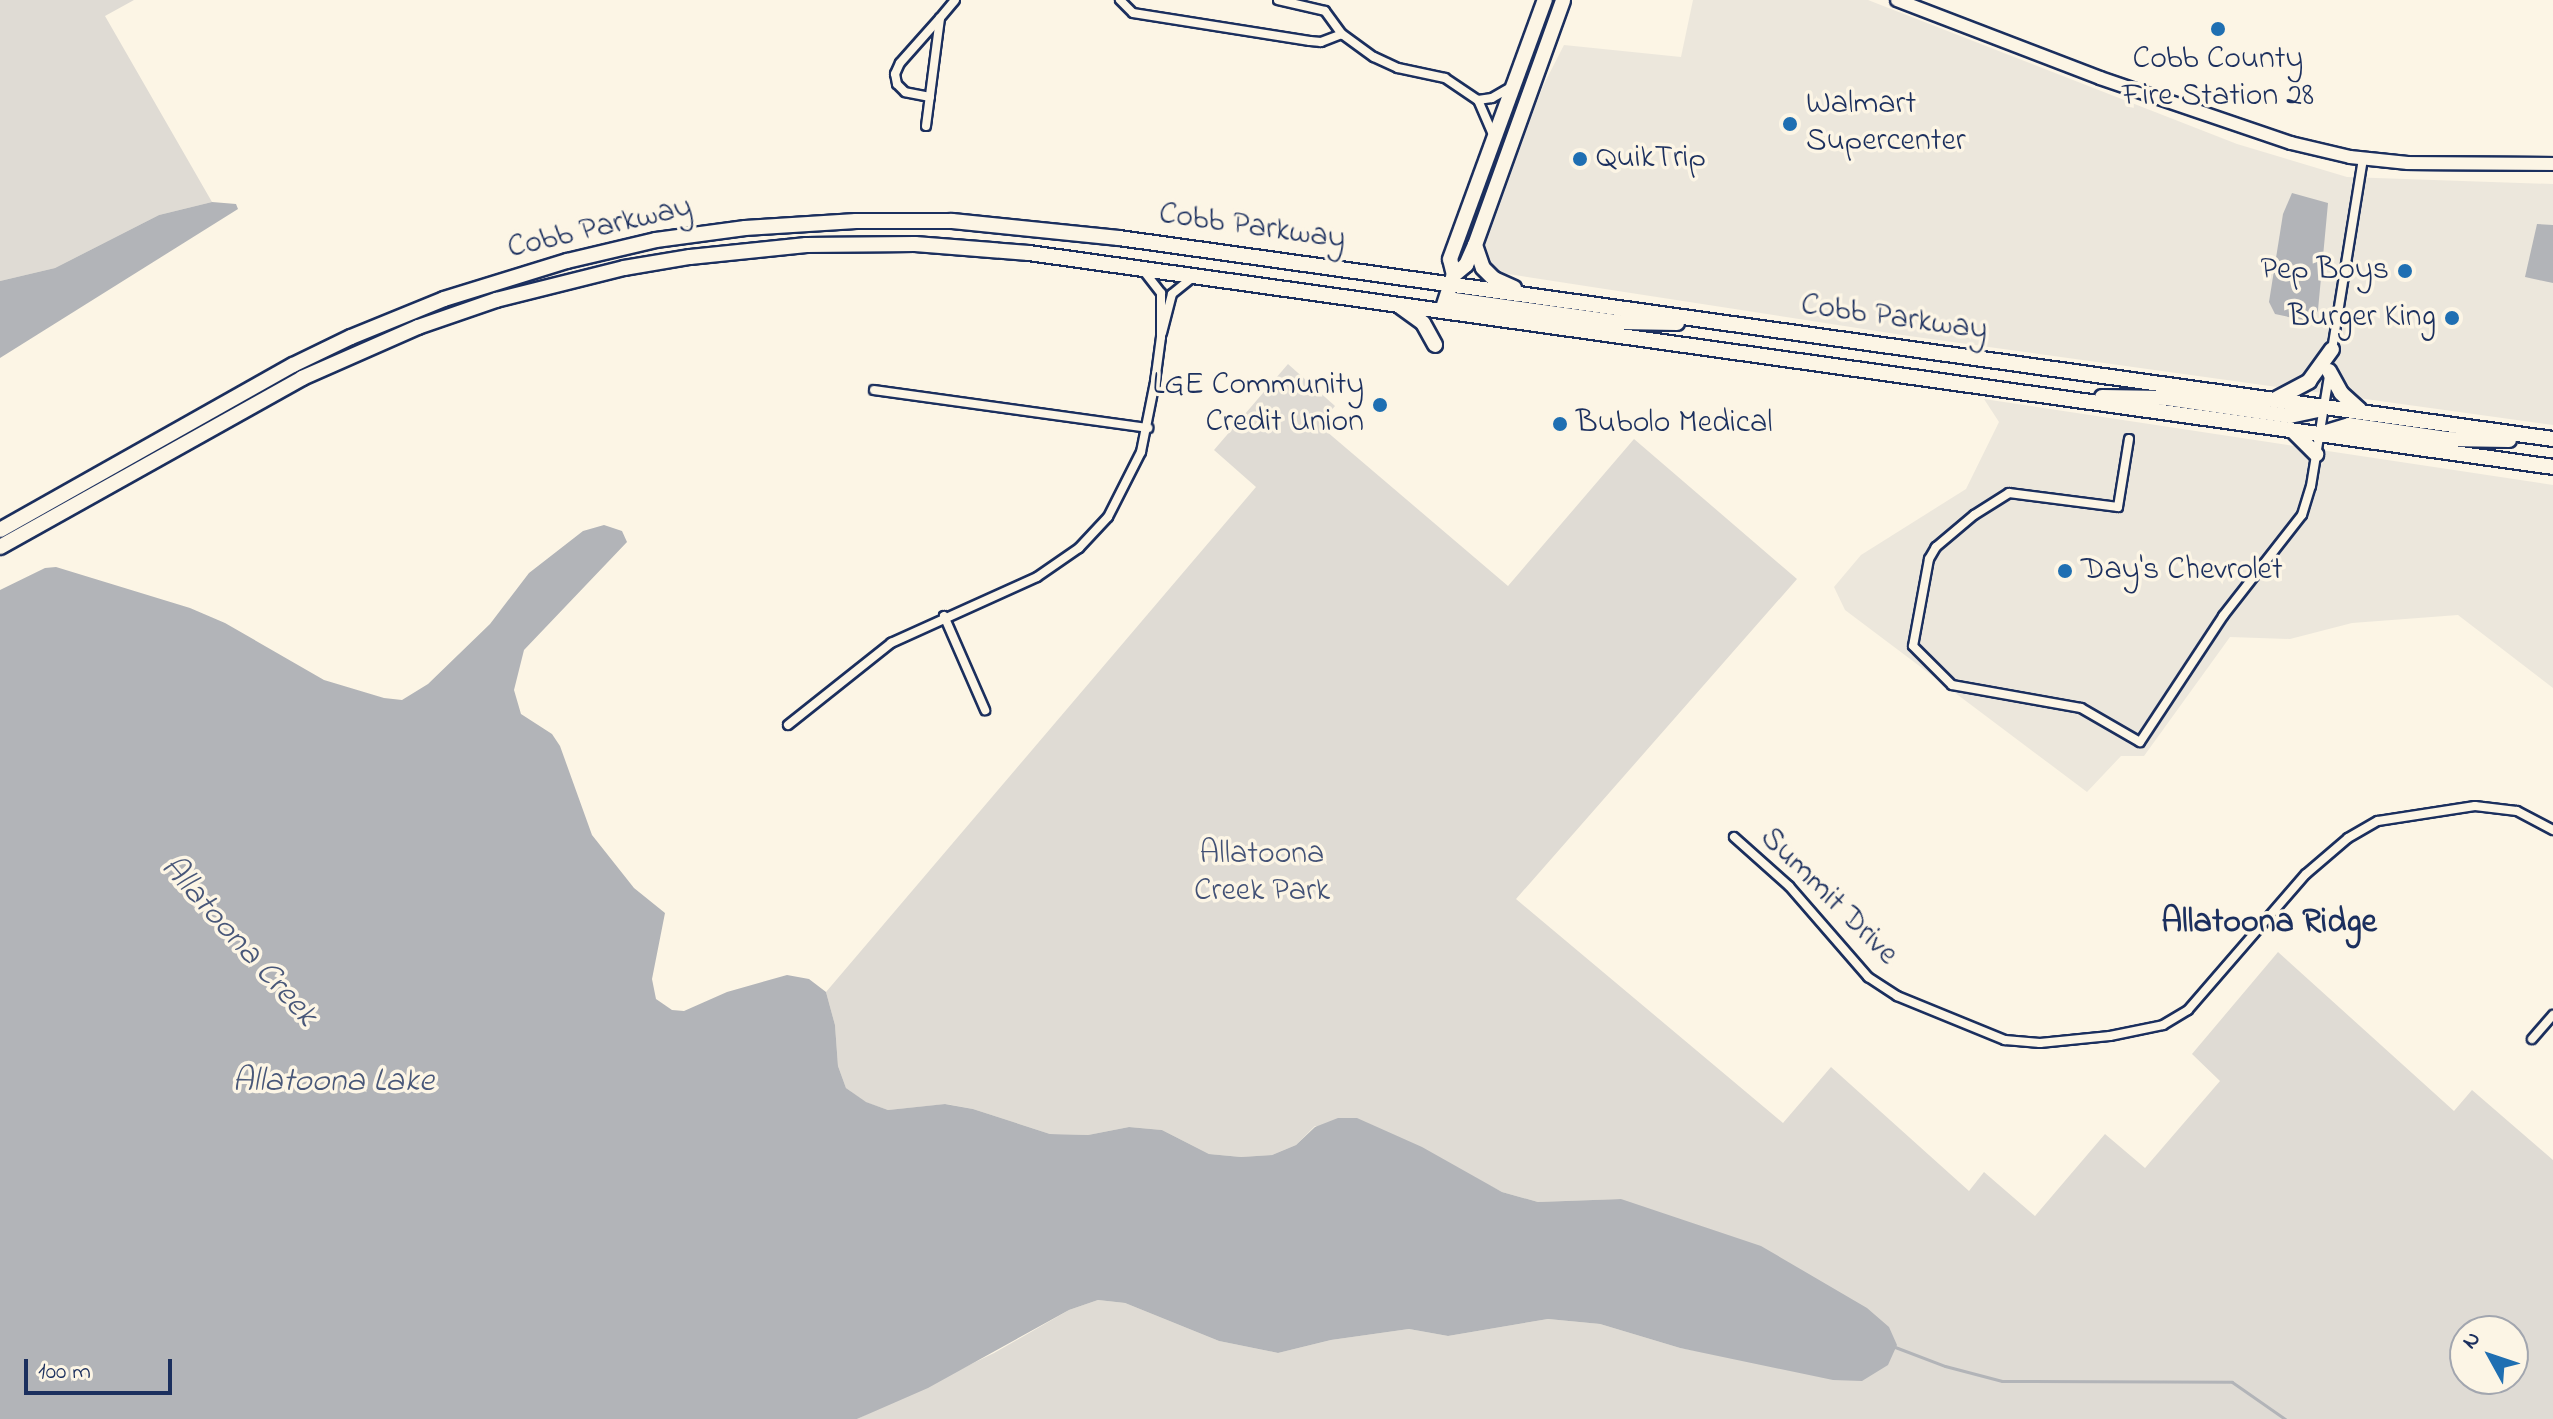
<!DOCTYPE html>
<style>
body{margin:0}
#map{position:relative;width:2553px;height:1419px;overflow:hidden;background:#fcf5e5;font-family:"Indie Flower",sans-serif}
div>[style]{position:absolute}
.built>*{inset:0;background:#ece7dc}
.green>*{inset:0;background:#dfdbd4}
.water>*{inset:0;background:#b2b4b8}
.stream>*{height:3px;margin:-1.5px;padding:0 1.5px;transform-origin:1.5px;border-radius:1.5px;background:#b2b4b8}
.roads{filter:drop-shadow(2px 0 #1b2f5e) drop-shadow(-2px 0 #1b2f5e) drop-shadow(0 2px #1b2f5e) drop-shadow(0 -2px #1b2f5e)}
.street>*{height:8px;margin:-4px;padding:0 4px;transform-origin:4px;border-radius:4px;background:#fcf5e5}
.secondary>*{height:12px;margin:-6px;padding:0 6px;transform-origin:6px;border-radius:6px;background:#fcf5e5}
.primary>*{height:14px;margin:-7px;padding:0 7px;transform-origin:7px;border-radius:7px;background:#fcf5e5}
.dots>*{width:22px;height:22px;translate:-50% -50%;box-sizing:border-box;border:4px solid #fcf5e5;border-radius:50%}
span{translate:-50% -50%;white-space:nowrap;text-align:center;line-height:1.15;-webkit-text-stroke:7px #fcf5e5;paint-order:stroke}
.poi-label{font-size:32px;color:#1b2f5e}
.left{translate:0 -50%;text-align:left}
.right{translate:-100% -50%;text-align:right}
.street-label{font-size:32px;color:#1b2f5e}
.park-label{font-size:32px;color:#425176}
.neighbourhood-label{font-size:34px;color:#1b2f5e;font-weight:700}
.water-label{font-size:34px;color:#485779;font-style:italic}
.north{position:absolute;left:2449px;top:1315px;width:80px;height:80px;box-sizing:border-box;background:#fcf5e5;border:2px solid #a2a6af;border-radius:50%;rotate:310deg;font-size:22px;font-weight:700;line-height:32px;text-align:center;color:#1b2f5e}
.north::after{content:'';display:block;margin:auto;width:28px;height:36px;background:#1f6fb2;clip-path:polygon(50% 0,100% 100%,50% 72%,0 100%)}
.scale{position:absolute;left:24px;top:1359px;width:148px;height:36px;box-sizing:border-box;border:4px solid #1b2f5e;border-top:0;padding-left:10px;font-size:24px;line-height:28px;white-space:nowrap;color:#1b2f5e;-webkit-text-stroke:6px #fcf5e5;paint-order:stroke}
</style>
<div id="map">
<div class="built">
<i style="clip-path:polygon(1693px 0,1868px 0,2237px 144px,2347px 177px,2553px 184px,2553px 425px,1909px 336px,1495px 272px,1487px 264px,1478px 248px,1544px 84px,1564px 45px,1681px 57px)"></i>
<i style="clip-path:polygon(1984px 399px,2553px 485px,2553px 688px,2458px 615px,2352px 623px,2290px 639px,2230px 637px,2144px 756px,2121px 756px,2087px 792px,1845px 610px,1834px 587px,1861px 555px,1966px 489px,1999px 422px)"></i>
</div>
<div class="green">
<i style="clip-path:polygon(0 0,134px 0,105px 16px,212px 202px,159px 215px,55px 268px,0 281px)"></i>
<i style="clip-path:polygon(evenodd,1288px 364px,1335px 406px,1319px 425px,1508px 586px,1634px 439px,1797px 579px,1516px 899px,1783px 1123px,1831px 1067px,1969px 1191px,1984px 1172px,2035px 1216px,2105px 1134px,2145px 1168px,2220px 1081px,2192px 1054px,2278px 952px,2454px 1111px,2472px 1090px,2553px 1160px,2553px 1419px,857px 1419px,994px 1353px,1069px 1310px,1098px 1300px,1125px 1303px,1219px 1341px,1278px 1353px,1331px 1340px,1409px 1329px,1448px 1336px,1548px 1319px,1600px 1324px,1680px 1348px,1750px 1360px,1621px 1199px,1538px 1202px,1502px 1192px,1463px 1172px,1315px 1126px,1296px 1145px,1272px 1155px,1241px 1157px,1209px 1154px,1162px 1130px,1129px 1127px,1088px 1135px,1050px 1134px,973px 1109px,946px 1104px,888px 1110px,865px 1102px,846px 1088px,838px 1066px,835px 1025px,826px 992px,1256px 487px,1214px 450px,1288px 364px,2465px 1331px,2513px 1331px,2513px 1379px,2465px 1379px,2465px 1331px)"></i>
</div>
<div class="water">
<i style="clip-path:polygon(2292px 193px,2328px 203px,2318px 310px,2315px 317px,2307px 321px,2275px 314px,2269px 302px,2283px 214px)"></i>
<i style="clip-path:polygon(212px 202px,236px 204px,238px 209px,0 358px,0 281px,55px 268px,159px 215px)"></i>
<i style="clip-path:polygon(2537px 224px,2553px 225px,2553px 283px,2525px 277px)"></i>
<i style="clip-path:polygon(604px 525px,622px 531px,627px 542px,524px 650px,514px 690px,521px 714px,552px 734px,560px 746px,592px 835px,634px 888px,665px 913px,652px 979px,656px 999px,672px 1010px,684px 1011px,727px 992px,787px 975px,809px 979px,826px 992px,835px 1025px,838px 1066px,846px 1088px,866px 1102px,888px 1110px,945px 1104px,973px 1109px,1050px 1134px,1088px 1135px,1129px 1127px,1162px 1130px,1209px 1154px,1241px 1157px,1272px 1155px,1296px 1145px,1315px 1127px,1338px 1118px,1357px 1118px,1422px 1147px,1502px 1192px,1538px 1202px,1621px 1199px,1761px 1246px,1867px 1308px,1889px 1327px,1897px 1345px,1888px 1365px,1862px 1381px,1833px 1380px,1680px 1348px,1600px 1324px,1548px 1319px,1448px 1336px,1409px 1329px,1331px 1340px,1278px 1353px,1219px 1341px,1125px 1303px,1098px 1300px,1069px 1310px,928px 1388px,857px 1419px,0 1419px,0 590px,45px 568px,56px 567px,190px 608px,225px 623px,324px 680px,384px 698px,402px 700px,428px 684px,490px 624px,529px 573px,583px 531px)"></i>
</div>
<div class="stream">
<i style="left:1895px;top:1347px;width:53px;rotate:20.8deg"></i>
<i style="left:1945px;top:1366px;width:59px;rotate:14.7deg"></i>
<i style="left:2002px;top:1381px;width:230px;rotate:0.2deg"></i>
<i style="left:2232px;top:1382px;width:65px;rotate:34.9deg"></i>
</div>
<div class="roads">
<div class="street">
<i style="left:1120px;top:0;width:18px;rotate:45deg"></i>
<i style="left:1133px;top:13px;width:179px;rotate:9deg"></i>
<i style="left:1310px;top:41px;width:11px;rotate:5deg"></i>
<i style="left:1321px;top:42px;width:22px;rotate:-21deg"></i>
<i style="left:1278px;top:0;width:48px;rotate:13.2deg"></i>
<i style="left:1325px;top:11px;width:29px;rotate:54deg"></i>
<i style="left:1342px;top:34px;width:39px;rotate:36deg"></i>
<i style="left:1374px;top:57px;width:26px;rotate:25deg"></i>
<i style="left:1398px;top:68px;width:48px;rotate:12deg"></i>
<i style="left:1445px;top:78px;width:40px;rotate:34deg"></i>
<i style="left:1478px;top:100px;width:40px;rotate:66.6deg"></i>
<i style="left:930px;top:97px;width:25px;rotate:-169deg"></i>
<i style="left:905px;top:92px;width:11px;rotate:-135deg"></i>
<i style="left:897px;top:84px;width:10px;rotate:-101deg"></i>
<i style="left:895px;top:74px;width:12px;rotate:-66deg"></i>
<i style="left:900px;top:63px;width:60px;rotate:-48.4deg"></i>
<i style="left:1478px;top:100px;width:14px;rotate:-8deg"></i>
<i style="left:1492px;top:98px;width:24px;rotate:-30deg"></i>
<i style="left:926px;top:126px;width:109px;rotate:-82.6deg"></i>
<i style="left:940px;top:18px;width:23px;rotate:-50deg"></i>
<i style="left:1162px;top:333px;width:40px;rotate:-75.6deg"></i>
<i style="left:1172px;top:294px;width:26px;rotate:-39deg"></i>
<i style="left:2332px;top:350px;width:194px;rotate:-80.8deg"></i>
<i style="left:874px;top:390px;width:277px;rotate:7.9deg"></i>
<i style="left:2129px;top:439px;width:69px;rotate:99.2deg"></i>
<i style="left:2118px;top:507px;width:110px;rotate:-172.7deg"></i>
<i style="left:2009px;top:493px;width:41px;rotate:147.8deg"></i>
<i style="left:1974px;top:515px;width:50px;rotate:139.9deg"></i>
<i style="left:1936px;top:547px;width:14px;rotate:120deg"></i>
<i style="left:1929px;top:559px;width:88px;rotate:100.4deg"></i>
<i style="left:1913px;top:646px;width:55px;rotate:45deg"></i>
<i style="left:1952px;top:685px;width:131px;rotate:10.1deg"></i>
<i style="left:2081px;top:708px;width:68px;rotate:30deg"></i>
<i style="left:2140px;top:742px;width:151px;rotate:-56.6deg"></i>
<i style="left:2223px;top:616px;width:128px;rotate:-52deg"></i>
<i style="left:2302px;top:515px;width:30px;rotate:-73deg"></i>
<i style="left:2311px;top:486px;width:111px;rotate:-80.7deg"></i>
<i style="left:944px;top:616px;width:103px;rotate:66.4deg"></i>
<i style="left:788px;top:725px;width:132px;rotate:-38.5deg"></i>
<i style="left:891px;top:643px;width:160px;rotate:-24.3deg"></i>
<i style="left:1037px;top:577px;width:51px;rotate:-34.6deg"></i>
<i style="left:1079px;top:548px;width:42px;rotate:-46.9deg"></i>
<i style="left:1108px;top:517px;width:73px;rotate:-63.1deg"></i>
<i style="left:1141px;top:452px;width:71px;rotate:-78.7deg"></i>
<i style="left:1155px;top:382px;width:45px;rotate:-82.4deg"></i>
<i style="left:1161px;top:337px;width:44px;rotate:-90deg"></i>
<i style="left:1161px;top:293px;width:29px;rotate:-128deg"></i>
<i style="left:1734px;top:837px;width:74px;rotate:41.7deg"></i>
<i style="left:1789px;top:886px;width:121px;rotate:49deg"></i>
<i style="left:1868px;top:977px;width:35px;rotate:33deg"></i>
<i style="left:1897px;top:996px;width:117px;rotate:22.2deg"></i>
<i style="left:2005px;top:1040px;width:35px;rotate:5deg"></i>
<i style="left:2040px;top:1043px;width:70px;rotate:-5.7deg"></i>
<i style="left:2110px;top:1036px;width:54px;rotate:-11.7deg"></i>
<i style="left:2163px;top:1025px;width:29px;rotate:-31deg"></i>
<i style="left:2188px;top:1010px;width:180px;rotate:-49.1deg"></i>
<i style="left:2306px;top:874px;width:55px;rotate:-40.6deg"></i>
<i style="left:2348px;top:838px;width:34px;rotate:-30deg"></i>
<i style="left:2378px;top:821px;width:98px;rotate:-8.8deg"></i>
<i style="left:2475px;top:806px;width:42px;rotate:6.8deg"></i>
<i style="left:2517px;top:811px;width:41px;rotate:27.8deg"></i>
<i style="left:2532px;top:1039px;width:32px;rotate:-49deg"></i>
</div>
<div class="secondary">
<i style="left:1897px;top:0;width:217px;rotate:21deg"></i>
<i style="left:2100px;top:78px;width:202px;rotate:18.8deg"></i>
<i style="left:2291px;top:143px;width:61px;rotate:13.3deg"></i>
<i style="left:2350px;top:157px;width:58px;rotate:5.9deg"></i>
<i style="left:2408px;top:163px;width:145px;rotate:0.4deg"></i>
</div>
<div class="primary">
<i style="left:1475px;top:245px;width:24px;rotate:71deg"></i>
<i style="left:1483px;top:268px;width:16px;rotate:45deg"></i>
<i style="left:1494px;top:279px;width:22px;rotate:24deg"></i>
<i style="left:1454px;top:275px;width:16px;rotate:-40deg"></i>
<i style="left:1466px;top:265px;width:22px;rotate:-66deg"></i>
<i style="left:1475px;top:245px;width:260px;rotate:-70.2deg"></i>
<i style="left:1447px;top:299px;width:173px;rotate:7.7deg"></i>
<i style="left:1618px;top:322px;width:59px;rotate:1deg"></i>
<i style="left:1401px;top:307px;width:27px;rotate:36deg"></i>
<i style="left:1423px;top:323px;width:25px;rotate:61deg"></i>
<i style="left:1442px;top:311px;width:38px;rotate:-72deg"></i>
<i style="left:1454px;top:275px;width:16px;rotate:-104deg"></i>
<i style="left:1450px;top:259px;width:276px;rotate:-69.9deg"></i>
<i style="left:2329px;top:371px;width:25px;rotate:61deg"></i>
<i style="left:2341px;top:393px;width:25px;rotate:42deg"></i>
<i style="left:2102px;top:397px;width:64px;rotate:0.9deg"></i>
<i style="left:2166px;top:398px;width:125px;rotate:8.3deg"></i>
<i style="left:2290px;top:416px;width:30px;rotate:-12deg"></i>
<i style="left:2274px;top:400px;width:40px;rotate:-28deg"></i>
<i style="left:2309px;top:381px;width:39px;rotate:-54deg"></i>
<i style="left:2293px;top:431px;width:33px;rotate:45deg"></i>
<i style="left:2320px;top:434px;width:30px;rotate:-17deg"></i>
<i style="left:2349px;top:425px;width:99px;rotate:8.1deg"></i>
<i style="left:2447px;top:439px;width:62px;rotate:0.9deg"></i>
<i style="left:0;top:530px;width:336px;rotate:-29.4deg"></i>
<i style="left:293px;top:365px;width:64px;rotate:-25.8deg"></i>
<i style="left:351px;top:337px;width:100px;rotate:-22.2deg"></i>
<i style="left:444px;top:299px;width:129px;rotate:-17.2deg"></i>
<i style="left:567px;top:261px;width:91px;rotate:-13.3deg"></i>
<i style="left:656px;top:240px;width:90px;rotate:-7.7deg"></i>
<i style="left:745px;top:228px;width:111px;rotate:-3.6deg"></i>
<i style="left:856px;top:221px;width:96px"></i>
<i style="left:952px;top:221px;width:168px;rotate:5.8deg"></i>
<i style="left:1119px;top:238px;width:1448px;rotate:7.98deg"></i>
<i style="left:0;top:547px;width:346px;rotate:-29.2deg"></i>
<i style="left:302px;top:378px;width:127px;rotate:-23.7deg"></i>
<i style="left:418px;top:327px;width:83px;rotate:-19.1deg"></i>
<i style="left:496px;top:300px;width:132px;rotate:-14deg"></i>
<i style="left:624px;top:268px;width:67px;rotate:-9.5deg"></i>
<i style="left:690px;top:257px;width:117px;rotate:-5.9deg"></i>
<i style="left:806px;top:245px;width:109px;rotate:-0.5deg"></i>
<i style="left:915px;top:244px;width:114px;rotate:4.5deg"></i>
<i style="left:1029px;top:253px;width:1539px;rotate:7.99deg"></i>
</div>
</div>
<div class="dots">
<i style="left:2218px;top:29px;background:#1f6fb2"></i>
<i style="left:1790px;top:124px;background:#1f6fb2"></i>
<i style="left:1580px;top:159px;background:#1f6fb2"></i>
<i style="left:2405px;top:271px;background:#1f6fb2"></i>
<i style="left:2452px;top:318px;background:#1f6fb2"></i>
<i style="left:1380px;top:405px;background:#1f6fb2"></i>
<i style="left:1560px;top:424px;background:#1f6fb2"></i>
<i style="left:2065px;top:571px;background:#1f6fb2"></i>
</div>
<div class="poi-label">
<span style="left:2218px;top:79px">Cobb County<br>Fire Station 28</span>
<span class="left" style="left:1806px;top:124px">Walmart<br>Supercenter</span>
<span class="left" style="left:1596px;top:159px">QuikTrip</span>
<span class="right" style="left:2389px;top:271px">Pep Boys</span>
<span class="right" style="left:2436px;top:318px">Burger King</span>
<span class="right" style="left:1364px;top:405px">LGE Community<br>Credit Union</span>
<span class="left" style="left:1576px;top:424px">Bubolo Medical</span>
<span class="left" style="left:2081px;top:571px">Day's Chevrolet</span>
</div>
<div class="street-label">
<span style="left:1252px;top:228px;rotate:8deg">Cobb Parkway</span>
<span style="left:600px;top:229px;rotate:-13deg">Cobb Parkway</span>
<span style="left:1894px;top:319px;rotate:8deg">Cobb Parkway</span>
<span style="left:1828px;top:897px;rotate:45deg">Summit Drive</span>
</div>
<div class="park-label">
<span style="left:1262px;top:874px">Allatoona<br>Creek Park</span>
</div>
<div class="neighbourhood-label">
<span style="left:2269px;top:924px">Allatoona Ridge</span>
</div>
<div class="water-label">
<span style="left:238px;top:942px;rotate:48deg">Allatoona Creek</span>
<span style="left:333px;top:1083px">Allatoona Lake</span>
</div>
<div class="north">N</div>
<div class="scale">100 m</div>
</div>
